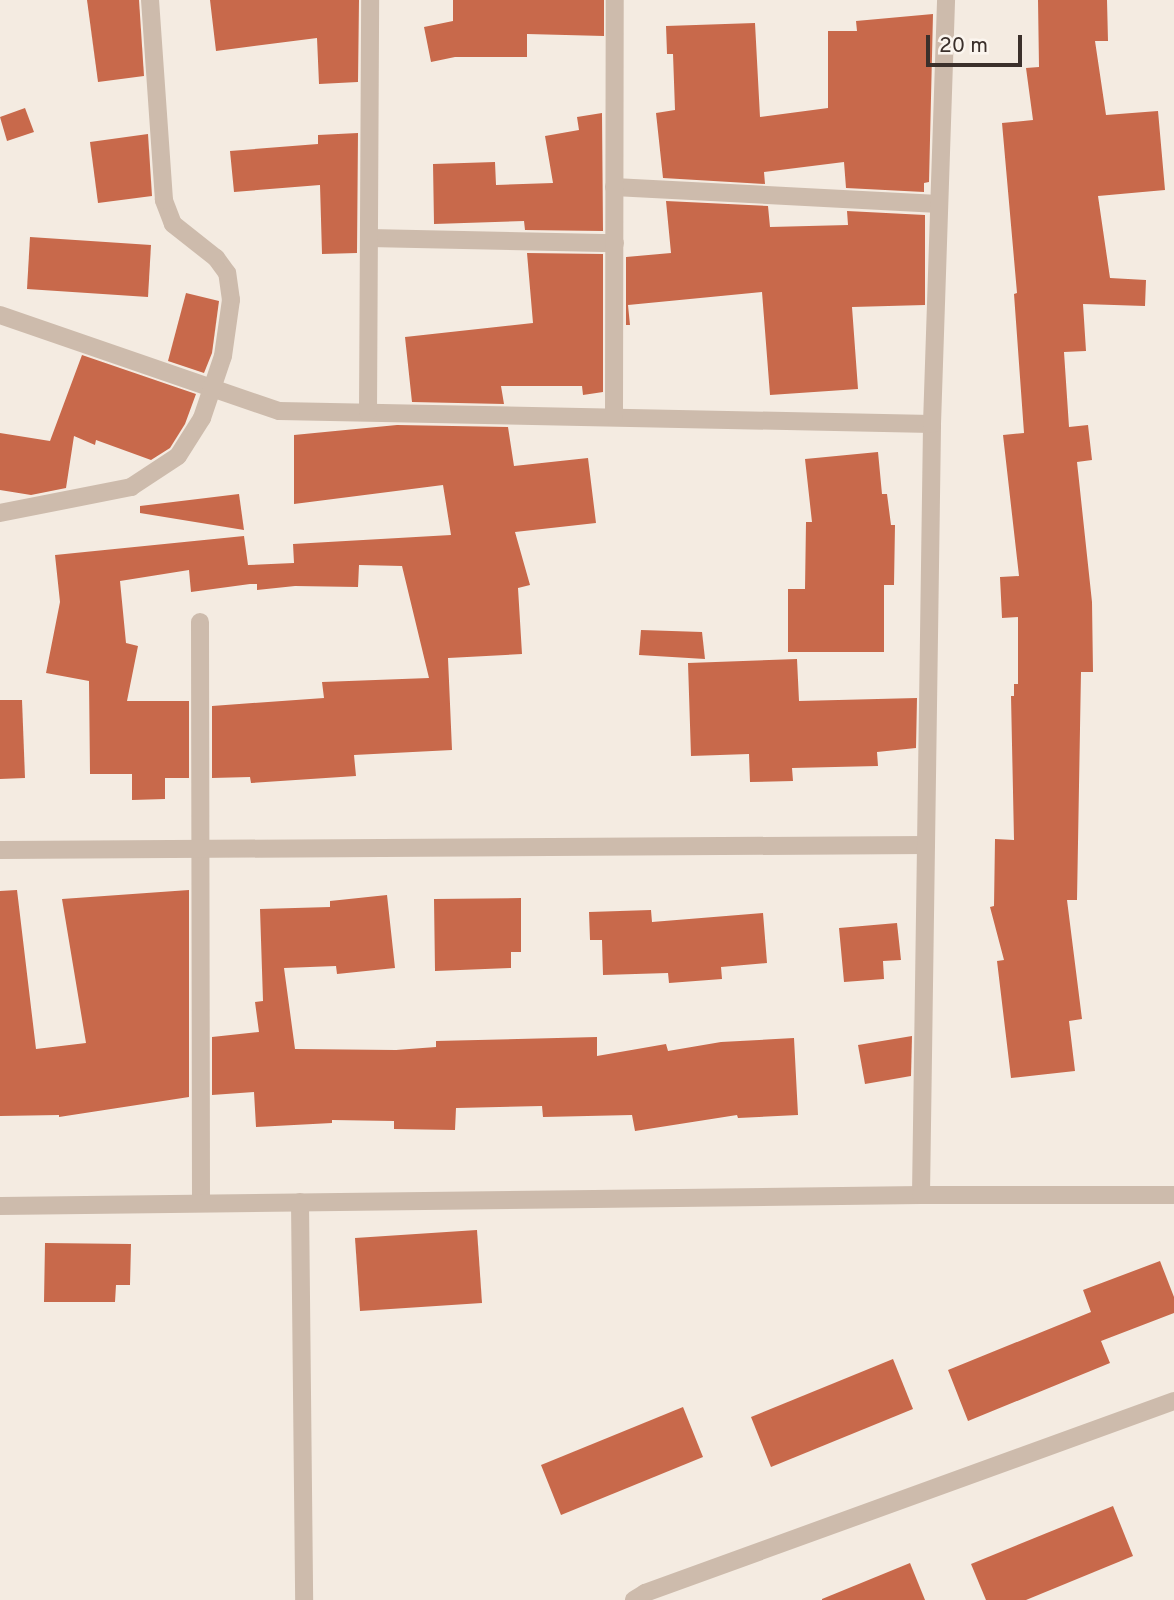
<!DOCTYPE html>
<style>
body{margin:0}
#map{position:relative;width:1174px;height:1600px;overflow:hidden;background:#f4ebe1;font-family:Overpass,sans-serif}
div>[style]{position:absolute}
.building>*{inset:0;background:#c8694b}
.minor>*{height:18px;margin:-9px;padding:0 9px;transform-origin:9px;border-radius:9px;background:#cdbbac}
span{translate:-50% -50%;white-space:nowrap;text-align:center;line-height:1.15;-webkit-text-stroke:5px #fbf5ee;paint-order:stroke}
.scale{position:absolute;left:926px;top:35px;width:96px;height:32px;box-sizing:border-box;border:4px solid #3b302b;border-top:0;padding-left:9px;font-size:21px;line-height:24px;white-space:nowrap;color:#3b302b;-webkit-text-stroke:5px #fbf5ee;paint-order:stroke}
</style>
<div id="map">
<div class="building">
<i style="clip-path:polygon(87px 0,139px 0,144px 76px,98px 82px)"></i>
<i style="clip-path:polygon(210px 0,359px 0,358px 82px,319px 84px,317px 38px,216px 51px)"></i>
<i style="clip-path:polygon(453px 0,604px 0,604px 36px,527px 34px,527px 57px,455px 57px,431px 62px,424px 27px,453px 21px)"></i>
<i style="clip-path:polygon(1038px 0,1107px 0,1108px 41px,1095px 41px,1106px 115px,1158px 111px,1165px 190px,1098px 196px,1110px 278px,1146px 280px,1145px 306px,1083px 304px,1086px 351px,1064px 352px,1069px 427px,1088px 425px,1092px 460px,1077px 462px,1092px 602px,1093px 672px,1081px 672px,1077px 900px,1067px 900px,1082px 1019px,1069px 1021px,1075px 1071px,1011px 1078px,997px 961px,1004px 960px,990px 907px,994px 906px,995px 839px,1014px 840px,1011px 696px,1014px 696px,1014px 684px,1018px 684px,1018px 617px,1002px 618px,1000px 577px,1019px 576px,1003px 435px,1024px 433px,1014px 294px,1017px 293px,1002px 123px,1033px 120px,1026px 68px,1039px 67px)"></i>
<i style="clip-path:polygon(933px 14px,929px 182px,924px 183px,924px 192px,846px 188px,844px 162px,764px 172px,765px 184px,663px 178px,656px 113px,675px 110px,673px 54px,667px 54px,666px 26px,755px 23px,760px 117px,828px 108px,828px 31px,857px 31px,856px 21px)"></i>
<i style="clip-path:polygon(25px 108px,34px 132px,7px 141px,0 117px)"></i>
<i style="clip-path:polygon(602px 113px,603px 231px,525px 230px,524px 221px,434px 224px,433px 164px,495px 162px,496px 185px,553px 183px,545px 136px,579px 130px,577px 117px)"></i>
<i style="clip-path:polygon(358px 133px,357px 253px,322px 254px,320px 185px,234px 192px,230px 151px,318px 144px,318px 135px)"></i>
<i style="clip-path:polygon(148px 134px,152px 196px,98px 203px,90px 142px)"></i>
<i style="clip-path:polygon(666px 201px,768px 206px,770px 227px,848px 225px,847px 211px,925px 215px,925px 305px,852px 307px,858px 389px,770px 395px,762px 292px,628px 305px,630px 325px,626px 325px,626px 257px,671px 253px)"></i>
<i style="clip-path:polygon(30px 237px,151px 245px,148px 297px,27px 289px)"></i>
<i style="clip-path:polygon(527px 253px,603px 254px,603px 392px,583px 395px,582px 386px,501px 386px,504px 404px,412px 402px,405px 337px,533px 323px)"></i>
<i style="clip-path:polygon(186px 293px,219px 301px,212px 353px,204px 373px,168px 361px)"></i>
<i style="clip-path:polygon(82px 355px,196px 394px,185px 424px,170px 448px,151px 460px,96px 440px,95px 445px,74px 436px,66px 488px,31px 495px,0 490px,0 433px,50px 441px)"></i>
<i style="clip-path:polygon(397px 425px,508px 427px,514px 466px,588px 458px,596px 523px,515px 532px,530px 585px,518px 588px,522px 654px,448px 658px,452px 750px,354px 755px,356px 776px,251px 783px,250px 777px,212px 778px,212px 706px,324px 698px,322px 682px,429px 678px,402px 566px,359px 565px,358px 587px,295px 586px,257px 590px,257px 584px,250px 584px,191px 592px,189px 570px,120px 581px,126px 643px,138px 646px,127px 701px,189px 701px,189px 778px,165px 778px,165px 799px,132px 800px,132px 774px,90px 774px,89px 681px,46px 673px,60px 602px,55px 555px,244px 536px,248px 565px,294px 563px,293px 544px,451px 535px,443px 485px,294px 504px,294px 435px)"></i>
<i style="clip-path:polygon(878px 452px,882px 494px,887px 494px,891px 525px,895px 525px,894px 585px,884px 585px,884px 652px,788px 652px,788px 589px,805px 589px,806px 522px,812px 522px,805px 459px)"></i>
<i style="clip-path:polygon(239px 494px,244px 530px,140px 513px,140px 506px)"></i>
<i style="clip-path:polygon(641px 630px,702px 632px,705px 659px,639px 655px)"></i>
<i style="clip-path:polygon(797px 659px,799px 701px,917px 698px,916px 748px,877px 752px,878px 766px,792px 768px,793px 781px,750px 782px,749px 754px,691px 756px,688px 663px)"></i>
<i style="clip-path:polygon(0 700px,22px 700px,25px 778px,0 779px)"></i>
<i style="clip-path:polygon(17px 890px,36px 1049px,86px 1043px,62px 899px,189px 890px,189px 1097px,59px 1117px,59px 1115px,0 1116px,0 891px)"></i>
<i style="clip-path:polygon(387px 895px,395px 968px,337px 974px,336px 966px,284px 968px,295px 1049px,396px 1050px,436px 1047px,436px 1041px,597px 1037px,597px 1056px,666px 1044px,668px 1051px,721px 1042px,794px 1038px,798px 1115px,738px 1118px,737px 1115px,635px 1131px,632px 1115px,543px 1117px,542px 1106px,456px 1108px,455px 1130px,394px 1129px,394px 1121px,332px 1120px,332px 1123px,256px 1127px,254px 1092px,212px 1095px,212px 1037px,259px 1032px,255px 1002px,263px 1001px,260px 909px,330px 907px,330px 901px)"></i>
<i style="clip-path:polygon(521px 898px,521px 952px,511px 952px,511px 968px,435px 971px,434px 899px)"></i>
<i style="clip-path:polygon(651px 910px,652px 922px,763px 913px,767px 963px,721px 967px,722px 979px,669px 983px,668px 973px,603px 975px,602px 940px,590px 940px,589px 912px)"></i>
<i style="clip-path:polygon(897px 923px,901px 960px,883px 961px,884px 979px,844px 982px,839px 928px)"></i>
<i style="clip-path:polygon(912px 1036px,911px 1076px,865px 1084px,858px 1045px)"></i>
<i style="clip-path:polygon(477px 1230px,482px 1303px,360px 1311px,355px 1238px)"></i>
<i style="clip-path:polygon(45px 1243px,131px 1244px,130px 1285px,116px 1285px,115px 1302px,44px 1302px)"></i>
<i style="clip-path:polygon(1160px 1261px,1174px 1297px,1174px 1313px,1101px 1341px,1110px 1363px,968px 1421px,948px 1370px,1091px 1312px,1083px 1290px)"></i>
<i style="clip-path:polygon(893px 1359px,913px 1409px,771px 1467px,751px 1417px)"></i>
<i style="clip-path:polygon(683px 1407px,703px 1457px,561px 1515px,541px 1465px)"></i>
<i style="clip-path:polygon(1113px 1506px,1133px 1556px,1026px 1600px,986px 1600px,971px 1564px)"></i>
<i style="clip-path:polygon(910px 1563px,925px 1600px,822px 1600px,822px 1599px)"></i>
</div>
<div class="minor">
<i style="left:614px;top:187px;width:325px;rotate:3deg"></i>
<i style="left:369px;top:238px;width:246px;rotate:1.2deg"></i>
<i style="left:0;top:315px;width:295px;rotate:19deg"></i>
<i style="left:279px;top:411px;width:653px;rotate:1.14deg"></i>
<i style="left:368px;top:412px;width:412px;rotate:-89.7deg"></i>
<i style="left:614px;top:417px;width:417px;rotate:-89.9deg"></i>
<i style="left:0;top:513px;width:134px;rotate:-11.2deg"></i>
<i style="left:131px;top:487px;width:56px;rotate:-33.4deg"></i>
<i style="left:178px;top:456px;width:45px;rotate:-57.7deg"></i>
<i style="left:202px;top:418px;width:65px;rotate:-71.3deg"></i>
<i style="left:223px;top:356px;width:57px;rotate:-81.9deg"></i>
<i style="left:231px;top:300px;width:27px;rotate:-98deg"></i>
<i style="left:227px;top:273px;width:19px;rotate:-126deg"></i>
<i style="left:216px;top:258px;width:55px;rotate:-141.7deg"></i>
<i style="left:173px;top:224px;width:26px;rotate:-111deg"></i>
<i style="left:164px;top:200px;width:200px;rotate:-94deg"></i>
<i style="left:200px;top:622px;width:581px;rotate:89.9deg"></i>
<i style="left:0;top:850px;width:926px;rotate:-0.31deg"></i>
<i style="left:921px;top:1195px;width:771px;rotate:-89.18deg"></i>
<i style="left:932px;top:424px;width:424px;rotate:-88.1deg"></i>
<i style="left:300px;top:1202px;width:398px;rotate:89.4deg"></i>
<i style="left:0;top:1206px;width:921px;rotate:-0.68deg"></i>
<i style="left:921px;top:1195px;width:253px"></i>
<i style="left:634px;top:1600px;width:13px;rotate:-32deg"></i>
<i style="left:645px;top:1593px;width:563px;rotate:-19.95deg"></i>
</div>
<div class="scale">20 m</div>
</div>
